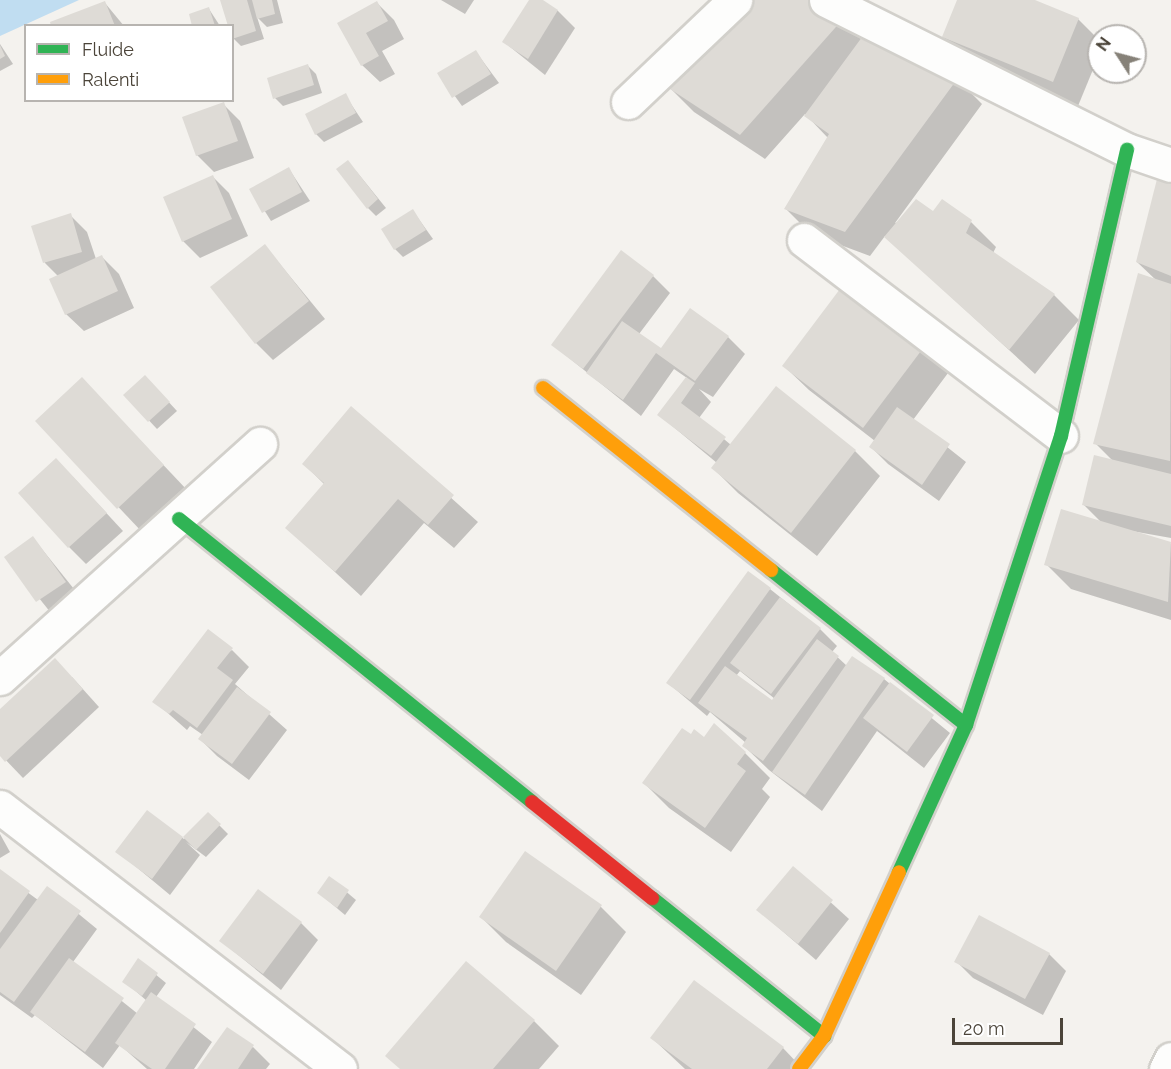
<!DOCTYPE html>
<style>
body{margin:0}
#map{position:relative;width:1171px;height:1069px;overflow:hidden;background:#f4f2ee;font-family:Raleway,sans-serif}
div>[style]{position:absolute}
.water>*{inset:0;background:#c0ddf1}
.shadow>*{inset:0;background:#0003}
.building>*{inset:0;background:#dedbd6}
.roads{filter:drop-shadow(2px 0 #d2d0cb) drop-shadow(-2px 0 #d2d0cb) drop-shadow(0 2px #d2d0cb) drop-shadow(0 -2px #d2d0cb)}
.street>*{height:33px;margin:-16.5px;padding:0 16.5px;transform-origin:16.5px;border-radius:16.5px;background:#fdfdfc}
.fast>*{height:14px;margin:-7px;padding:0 7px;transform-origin:7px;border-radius:7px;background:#30b455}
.slow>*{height:14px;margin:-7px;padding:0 7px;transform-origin:7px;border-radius:7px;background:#ff9f0a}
.jam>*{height:14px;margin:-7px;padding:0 7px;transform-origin:7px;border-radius:7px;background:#e5322d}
span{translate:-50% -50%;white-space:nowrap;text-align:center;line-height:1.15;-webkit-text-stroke:4.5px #fff;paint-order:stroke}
.legend{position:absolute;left:24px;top:24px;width:210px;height:78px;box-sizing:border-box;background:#fff;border:2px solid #b7b4b0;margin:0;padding:8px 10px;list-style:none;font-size:18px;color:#4b4439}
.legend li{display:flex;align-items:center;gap:12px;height:30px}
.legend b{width:30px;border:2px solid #b7b4b0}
.north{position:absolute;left:1087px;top:24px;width:60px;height:60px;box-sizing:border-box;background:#fff;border:2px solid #b7b4b0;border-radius:50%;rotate:306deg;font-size:16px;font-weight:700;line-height:24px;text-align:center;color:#4b4439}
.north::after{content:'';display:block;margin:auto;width:21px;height:27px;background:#868178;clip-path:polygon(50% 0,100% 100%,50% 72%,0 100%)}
.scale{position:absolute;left:952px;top:1018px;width:111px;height:27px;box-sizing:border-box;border:3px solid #4b4439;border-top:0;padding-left:8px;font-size:18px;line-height:21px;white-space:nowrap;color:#4b4439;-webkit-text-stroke:4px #fff;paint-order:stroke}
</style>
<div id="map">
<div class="water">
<i style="clip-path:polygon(0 0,79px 0,0 36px)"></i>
</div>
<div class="shadow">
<i style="clip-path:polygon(221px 0,277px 0,283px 23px,267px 27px,257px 17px,264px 39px,241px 46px,233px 38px,232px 26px)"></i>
<i style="clip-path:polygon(441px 0,474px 0,465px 14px)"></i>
<i style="clip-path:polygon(531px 0,540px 0,558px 11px,575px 28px,545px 75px,504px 42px)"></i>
<i style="clip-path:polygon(754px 0,808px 0,842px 20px,862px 40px,957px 79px,982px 104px,895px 223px,933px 213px,971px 222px,996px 247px,993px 253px,1054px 295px,1079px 320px,1035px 374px,885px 236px,870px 256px,811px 234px,786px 209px,828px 138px,805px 114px,765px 159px,694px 112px,669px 87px)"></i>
<i style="clip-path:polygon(958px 0,1031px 0,1078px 19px,1099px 40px,1099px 55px,1078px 106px,968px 62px,943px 37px)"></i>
<i style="clip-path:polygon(105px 3px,124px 26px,53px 26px)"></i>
<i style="clip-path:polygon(377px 3px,394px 20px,404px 39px,382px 51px,395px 74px,380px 82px,362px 65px,339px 24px)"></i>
<i style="clip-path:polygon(209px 9px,220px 26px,194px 26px)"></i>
<i style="clip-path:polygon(0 44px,13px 64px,0 71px)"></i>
<i style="clip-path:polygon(476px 52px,499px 83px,462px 106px,439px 74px)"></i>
<i style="clip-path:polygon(307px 65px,316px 74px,322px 93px,283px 106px,275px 98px)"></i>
<i style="clip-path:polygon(345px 95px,363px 122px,324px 142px,316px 134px)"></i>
<i style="clip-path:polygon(223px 104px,240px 121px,254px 158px,214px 172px,197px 155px)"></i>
<i style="clip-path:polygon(289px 169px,310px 201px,271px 221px,251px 189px)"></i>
<i style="clip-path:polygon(356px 171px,386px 208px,376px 216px,368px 208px)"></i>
<i style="clip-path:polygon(212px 176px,229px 193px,248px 236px,200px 258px,183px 241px)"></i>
<i style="clip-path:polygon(1171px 186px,1171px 538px,1126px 530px,1171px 544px,1171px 620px,1071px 589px,1046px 564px,1102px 523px,1083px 504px,1113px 461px,1095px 443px,1157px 281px,1137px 262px)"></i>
<i style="clip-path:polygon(413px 211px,433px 239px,403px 257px,395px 249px)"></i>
<i style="clip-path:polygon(70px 215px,87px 232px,96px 259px,102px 257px,119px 274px,134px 308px,84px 331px,66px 314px,59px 277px,45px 263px,33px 227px)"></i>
<i style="clip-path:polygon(265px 246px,325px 319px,273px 360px,256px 343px)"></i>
<i style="clip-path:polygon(653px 276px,670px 293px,639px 334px,661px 350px,728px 337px,745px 354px,713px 397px,699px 389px,711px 402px,699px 418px,731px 445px,776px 388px,855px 451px,880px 476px,817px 556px,738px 493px,713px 468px,717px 463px,659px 415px,687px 378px,674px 369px,641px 416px,553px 345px)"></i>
<i style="clip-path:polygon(849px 279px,954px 365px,913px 420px,966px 462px,939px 501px,888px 464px,871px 447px,875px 441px,809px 390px,784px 366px)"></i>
<i style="clip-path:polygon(82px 379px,188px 491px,143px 533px,37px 421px)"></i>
<i style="clip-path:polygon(153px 385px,177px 411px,157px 429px,125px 395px)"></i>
<i style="clip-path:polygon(351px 408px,478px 522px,454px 548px,424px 523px,361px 596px,287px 528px,325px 485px,304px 464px)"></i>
<i style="clip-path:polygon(73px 477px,123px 531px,86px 564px,69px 547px)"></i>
<i style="clip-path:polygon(33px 538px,82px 599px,55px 618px,6px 557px)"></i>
<i style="clip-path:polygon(evenodd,770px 589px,820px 629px,837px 646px,832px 652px,847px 666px,884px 679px,950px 733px,924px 768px,877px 731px,822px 811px,769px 770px,744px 746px,746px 743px,710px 712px,707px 716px,668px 683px,770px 589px,740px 671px,775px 699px,773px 702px,736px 676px,740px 671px)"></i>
<i style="clip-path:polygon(232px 650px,249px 667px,235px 684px,287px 730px,249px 780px,217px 756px,200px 739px,203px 735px,190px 726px,187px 730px,154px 701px)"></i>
<i style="clip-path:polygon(72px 677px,99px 707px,23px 778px,0 754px,0 711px)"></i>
<i style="clip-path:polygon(691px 737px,745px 753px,770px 778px,762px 789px,770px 797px,731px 852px,669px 808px,644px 783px)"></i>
<i style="clip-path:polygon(147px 812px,184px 839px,208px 814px,228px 834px,206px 857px,186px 842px,200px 855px,170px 895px,117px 851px)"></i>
<i style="clip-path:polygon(0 834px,10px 852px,0 858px)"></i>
<i style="clip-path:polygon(526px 853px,601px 907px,626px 932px,581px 995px,506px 942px,481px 917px)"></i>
<i style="clip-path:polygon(793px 868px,849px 919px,816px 960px,758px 910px)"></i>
<i style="clip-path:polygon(0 872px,38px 900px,47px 888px,97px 929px,73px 962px,138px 1014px,147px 1001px,124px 981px,138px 960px,166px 983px,156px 997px,212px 1042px,194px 1069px,147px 1069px,120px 1045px,103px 1068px,35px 1015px,32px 1018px,0 995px)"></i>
<i style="clip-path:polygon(330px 878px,356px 900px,345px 915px,319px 893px)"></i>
<i style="clip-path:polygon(301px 923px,318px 940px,281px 990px,221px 941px)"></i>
<i style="clip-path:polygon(1049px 954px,1066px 971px,1043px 1015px,973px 978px,956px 961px)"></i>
<i style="clip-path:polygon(534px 1021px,559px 1046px,539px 1069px,400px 1069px)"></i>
<i style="clip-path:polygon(652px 1038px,783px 1048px,803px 1069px,685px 1069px)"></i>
<i style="clip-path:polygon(253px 1047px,270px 1064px,266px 1069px,199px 1069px)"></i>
</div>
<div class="building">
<i style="clip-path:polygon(220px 0,247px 0,256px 31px,232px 39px,232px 26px,228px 26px)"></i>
<i style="clip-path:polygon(252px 0,272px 0,275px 14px,257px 19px)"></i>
<i style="clip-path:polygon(529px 0,543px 0,558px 10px,528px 59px,502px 42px)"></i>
<i style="clip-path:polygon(752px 0,811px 0,843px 19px,740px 135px,667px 87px)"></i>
<i style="clip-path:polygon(957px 0,1035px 0,1079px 18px,1053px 82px,942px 37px)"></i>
<i style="clip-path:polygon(105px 1px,115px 26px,51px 26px,50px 22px)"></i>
<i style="clip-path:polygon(377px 1px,388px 21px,366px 33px,379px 56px,361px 66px,337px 23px)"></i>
<i style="clip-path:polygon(209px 7px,215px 26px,192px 26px,189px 14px)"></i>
<i style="clip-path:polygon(868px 29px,958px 78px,845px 232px,784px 209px,829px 134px,804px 116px)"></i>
<i style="clip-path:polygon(0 45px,5px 56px,0 59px)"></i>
<i style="clip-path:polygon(476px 50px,491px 74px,452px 98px,437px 73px)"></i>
<i style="clip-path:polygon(308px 64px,314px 85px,273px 99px,267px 78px)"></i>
<i style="clip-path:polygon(346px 93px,356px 113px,315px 135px,305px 114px)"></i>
<i style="clip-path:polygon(224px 102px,238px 141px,196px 156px,182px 117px)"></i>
<i style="clip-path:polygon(348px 160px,378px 199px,367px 209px,336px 169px)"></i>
<i style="clip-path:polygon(289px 167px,302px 192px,262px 213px,249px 189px)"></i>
<i style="clip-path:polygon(213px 175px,232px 219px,182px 242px,163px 197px)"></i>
<i style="clip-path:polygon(1157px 179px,1171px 184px,1171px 276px,1136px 262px)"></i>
<i style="clip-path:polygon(916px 199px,933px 211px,942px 199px,972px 220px,966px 233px,1055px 294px,1009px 350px,884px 237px)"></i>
<i style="clip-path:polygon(413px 209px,426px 230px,394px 250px,381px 229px)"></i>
<i style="clip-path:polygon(71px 213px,82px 252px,43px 263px,31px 226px)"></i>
<i style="clip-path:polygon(265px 244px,309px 301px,255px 344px,210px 287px)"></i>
<i style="clip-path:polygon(621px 250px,654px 275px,583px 369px,551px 345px)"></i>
<i style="clip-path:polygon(102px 255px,118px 291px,65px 315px,49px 279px)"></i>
<i style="clip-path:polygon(1138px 273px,1171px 284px,1170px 461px,1093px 444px)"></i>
<i style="clip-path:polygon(849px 277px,930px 339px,863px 428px,782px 366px)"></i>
<i style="clip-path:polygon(690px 308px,729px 336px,695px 381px,656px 353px,623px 400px,586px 373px,622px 321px,661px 348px)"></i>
<i style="clip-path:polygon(145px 375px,170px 402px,148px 422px,123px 395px)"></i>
<i style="clip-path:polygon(82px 377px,164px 465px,117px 509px,35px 421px)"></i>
<i style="clip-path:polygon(686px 377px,695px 383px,681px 403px,726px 437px,711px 456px,657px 415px)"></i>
<i style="clip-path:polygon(776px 386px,856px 450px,791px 533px,711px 468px)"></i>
<i style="clip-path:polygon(351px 406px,454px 495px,428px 525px,398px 499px,335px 572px,285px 528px,324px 483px,302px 464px)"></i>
<i style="clip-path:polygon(897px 407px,950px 444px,922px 485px,869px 447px)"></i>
<i style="clip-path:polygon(1094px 455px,1171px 474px,1171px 526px,1082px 505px)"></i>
<i style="clip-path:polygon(56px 458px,107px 513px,68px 548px,18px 493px)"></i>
<i style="clip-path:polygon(1061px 509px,1171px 542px,1168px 602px,1044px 565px)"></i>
<i style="clip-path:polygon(33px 536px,66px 582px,36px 602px,4px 557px)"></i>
<i style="clip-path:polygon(748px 571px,771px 588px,690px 700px,666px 683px)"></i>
<i style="clip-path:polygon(780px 597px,821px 628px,771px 694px,730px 663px)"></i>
<i style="clip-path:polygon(208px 629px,233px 648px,217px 668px,233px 680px,197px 728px,173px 710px,169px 714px,152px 702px)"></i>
<i style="clip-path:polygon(817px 639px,839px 656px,763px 761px,742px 746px,747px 738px,698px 703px,725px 666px,772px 700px)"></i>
<i style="clip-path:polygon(852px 656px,885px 678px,805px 795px,772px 772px)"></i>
<i style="clip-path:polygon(55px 658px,83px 689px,5px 762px,0 756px,0 709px)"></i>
<i style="clip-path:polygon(890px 682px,934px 715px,907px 752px,863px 718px)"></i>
<i style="clip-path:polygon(237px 687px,271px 712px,232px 764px,198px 739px)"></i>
<i style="clip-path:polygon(714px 723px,746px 752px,737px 764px,746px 771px,705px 828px,642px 783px,682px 728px,691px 734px,694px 729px,704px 737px)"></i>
<i style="clip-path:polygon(147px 810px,183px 837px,208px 812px,221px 824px,196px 850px,183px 837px,152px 879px,115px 852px)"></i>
<i style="clip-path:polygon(525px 851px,602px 905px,556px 971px,479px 917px)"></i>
<i style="clip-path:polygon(793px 866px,833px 900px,798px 944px,756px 910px)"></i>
<i style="clip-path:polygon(0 869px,30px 891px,0 933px)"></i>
<i style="clip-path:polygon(329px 876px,349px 890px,337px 908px,317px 893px)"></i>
<i style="clip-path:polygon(47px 886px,81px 911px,14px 1002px,0 992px,0 949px)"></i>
<i style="clip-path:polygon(258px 889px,302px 922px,263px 974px,219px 941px)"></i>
<i style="clip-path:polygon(979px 915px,1050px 953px,1025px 999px,954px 962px)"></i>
<i style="clip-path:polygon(69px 958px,124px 998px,85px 1052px,30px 1012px)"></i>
<i style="clip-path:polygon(138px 958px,158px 973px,142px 996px,122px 982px)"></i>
<i style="clip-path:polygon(466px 961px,535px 1020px,493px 1069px,400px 1069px,385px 1056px)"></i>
<i style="clip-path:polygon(694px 980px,784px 1047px,767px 1069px,692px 1069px,650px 1038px)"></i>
<i style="clip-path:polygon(151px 992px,196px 1024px,165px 1069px,152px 1069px,115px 1043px)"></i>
<i style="clip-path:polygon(227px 1027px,254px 1045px,238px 1069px,197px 1069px)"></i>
</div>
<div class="roads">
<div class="street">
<i style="left:826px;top:0;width:336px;rotate:26.5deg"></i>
<i style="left:1127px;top:150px;width:46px;rotate:18.8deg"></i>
<i style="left:628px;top:102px;width:148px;rotate:-43.6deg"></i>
<i style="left:804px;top:240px;width:323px;rotate:37.3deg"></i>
<i style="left:0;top:678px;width:350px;rotate:-42deg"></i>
<i style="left:0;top:807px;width:429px;rotate:37.6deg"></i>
<i style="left:1166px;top:1069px;width:11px;rotate:-63deg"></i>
</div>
<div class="fast">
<i style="left:179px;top:519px;width:452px;rotate:38.7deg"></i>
<i style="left:771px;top:570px;width:249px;rotate:38.5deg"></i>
<i style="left:899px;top:872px;width:162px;rotate:-65.5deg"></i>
<i style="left:966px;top:725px;width:304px;rotate:-71.8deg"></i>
<i style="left:1061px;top:436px;width:294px;rotate:-77deg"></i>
<i style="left:652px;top:898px;width:221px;rotate:38.7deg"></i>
</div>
<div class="slow">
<i style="left:543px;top:388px;width:292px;rotate:38.6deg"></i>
<i style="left:799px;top:1069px;width:41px;rotate:-52.9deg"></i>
<i style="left:824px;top:1036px;width:180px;rotate:-65.4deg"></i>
</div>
<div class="jam">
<i style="left:532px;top:802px;width:154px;rotate:38.7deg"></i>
</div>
</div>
<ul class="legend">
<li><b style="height:8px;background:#30b455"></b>Fluide</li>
<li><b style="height:8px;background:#ff9f0a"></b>Ralenti</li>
</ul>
<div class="north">N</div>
<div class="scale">20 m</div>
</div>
